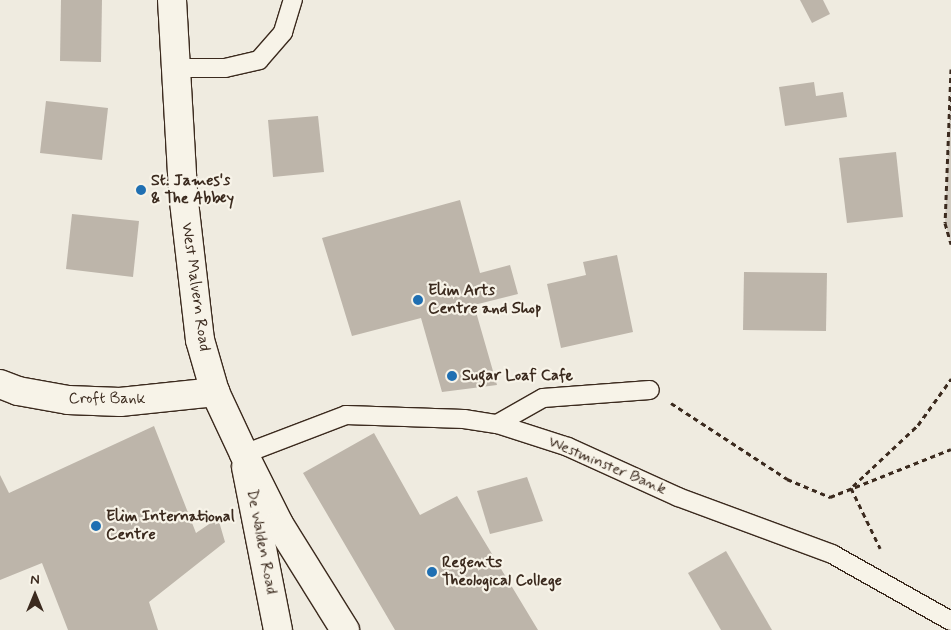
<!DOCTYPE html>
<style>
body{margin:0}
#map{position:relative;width:951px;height:630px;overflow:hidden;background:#efebe0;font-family:Mynerve,sans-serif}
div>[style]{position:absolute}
.green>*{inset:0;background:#d1cbc0}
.building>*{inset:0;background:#bdb5aa}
.path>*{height:3px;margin-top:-1.5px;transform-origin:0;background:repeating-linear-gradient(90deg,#3b2a1e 0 5px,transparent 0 9px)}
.roads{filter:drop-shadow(1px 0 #3b2a1e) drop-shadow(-1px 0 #3b2a1e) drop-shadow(0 1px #3b2a1e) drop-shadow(0 -1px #3b2a1e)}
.lane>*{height:18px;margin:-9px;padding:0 9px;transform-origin:9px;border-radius:9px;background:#f7f3e8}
.street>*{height:28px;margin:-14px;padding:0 14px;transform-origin:14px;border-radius:14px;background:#f7f3e8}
.secondary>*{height:28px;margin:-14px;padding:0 14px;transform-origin:14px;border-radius:14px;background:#f7f3e8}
.dots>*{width:14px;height:14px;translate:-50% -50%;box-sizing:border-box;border:2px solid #f7f3e8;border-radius:50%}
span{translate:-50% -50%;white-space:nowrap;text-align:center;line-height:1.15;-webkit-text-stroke:4.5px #f7f3e8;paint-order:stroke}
.poi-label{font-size:16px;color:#3b2a1e;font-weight:700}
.left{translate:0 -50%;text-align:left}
.street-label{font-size:16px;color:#3b2a1e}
.north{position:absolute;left:10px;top:570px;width:50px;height:50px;-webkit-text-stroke:4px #f7f3e8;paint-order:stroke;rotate:0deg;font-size:14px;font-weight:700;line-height:20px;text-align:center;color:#3b2a1e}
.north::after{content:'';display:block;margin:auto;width:18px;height:22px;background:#3b2a1e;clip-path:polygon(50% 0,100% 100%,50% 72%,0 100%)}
</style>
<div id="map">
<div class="green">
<i style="clip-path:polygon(951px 69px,951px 245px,945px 223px)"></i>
</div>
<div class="building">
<i style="clip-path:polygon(61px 0,102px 0,101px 62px,60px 61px)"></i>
<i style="clip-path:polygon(800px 0,823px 0,830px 14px,812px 23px)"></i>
<i style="clip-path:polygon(814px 82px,816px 96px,843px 92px,847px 117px,785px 126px,779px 87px)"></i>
<i style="clip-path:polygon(46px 101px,108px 108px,102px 160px,40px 153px)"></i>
<i style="clip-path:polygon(318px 116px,324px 172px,273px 177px,268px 120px)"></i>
<i style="clip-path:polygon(896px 152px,903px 217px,847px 223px,839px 158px)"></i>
<i style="clip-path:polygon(460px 200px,480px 273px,510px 265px,518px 294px,474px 305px,497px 385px,442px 392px,421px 318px,352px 336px,322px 238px)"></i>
<i style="clip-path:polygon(72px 214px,139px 221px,133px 277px,66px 269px)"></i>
<i style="clip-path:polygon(617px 255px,633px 332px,561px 348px,547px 284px,586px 275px,583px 262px)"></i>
<i style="clip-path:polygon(744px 272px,827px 273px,826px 331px,743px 330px)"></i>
<i style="clip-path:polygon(154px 426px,196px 533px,218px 518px,225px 542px,149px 602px,158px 630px,68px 630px,42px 563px,0 580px,0 475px,9px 493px)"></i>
<i style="clip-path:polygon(374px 433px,420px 515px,457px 496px,538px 630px,395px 630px,303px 473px)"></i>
<i style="clip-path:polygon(527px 477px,543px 521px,490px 534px,477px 491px)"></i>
<i style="clip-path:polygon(726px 551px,772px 630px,721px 630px,688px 573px)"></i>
</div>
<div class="path">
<i style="left:951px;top:69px;width:154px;rotate:92.2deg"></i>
<i style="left:945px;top:223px;width:22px;rotate:74deg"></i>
<i style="left:671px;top:403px;width:139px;rotate:33.2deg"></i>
<i style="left:787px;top:479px;width:47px;rotate:22.7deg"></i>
<i style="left:830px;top:497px;width:130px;rotate:-21.6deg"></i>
<i style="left:853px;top:486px;width:89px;rotate:-43.2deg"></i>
<i style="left:918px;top:425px;width:57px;rotate:-54.3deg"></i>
<i style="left:851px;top:488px;width:67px;rotate:64.2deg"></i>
</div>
<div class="roads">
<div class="lane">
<i style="left:175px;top:68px;width:50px"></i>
<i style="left:225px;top:68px;width:35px;rotate:-13deg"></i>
<i style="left:259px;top:60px;width:37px;rotate:-49deg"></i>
<i style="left:283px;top:32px;width:34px;rotate:-73deg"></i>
<i style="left:497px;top:424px;width:53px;rotate:-29.5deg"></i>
<i style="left:543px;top:398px;width:107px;rotate:-4.3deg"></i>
<i style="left:244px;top:454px;width:109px;rotate:-20.9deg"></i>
<i style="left:346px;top:415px;width:118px;rotate:1.9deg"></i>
<i style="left:464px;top:419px;width:33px;rotate:9deg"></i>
<i style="left:497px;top:424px;width:75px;rotate:17.9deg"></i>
<i style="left:568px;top:447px;width:121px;rotate:24.4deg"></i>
<i style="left:678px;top:497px;width:164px;rotate:20.3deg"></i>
<i style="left:832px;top:554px;width:137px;rotate:29.4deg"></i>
</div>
<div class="street">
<i style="left:0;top:384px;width:19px;rotate:21deg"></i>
<i style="left:18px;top:391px;width:51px;rotate:10.2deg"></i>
<i style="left:68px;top:400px;width:52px;rotate:2.2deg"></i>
<i style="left:120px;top:402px;width:96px;rotate:-6deg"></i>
<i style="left:246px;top:467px;width:166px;rotate:78.9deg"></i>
</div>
<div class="secondary">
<i style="left:172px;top:0;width:193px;rotate:86.7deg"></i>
<i style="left:183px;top:193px;width:148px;rotate:83.4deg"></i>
<i style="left:200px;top:340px;width:54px;rotate:73.9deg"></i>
<i style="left:215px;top:392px;width:68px;rotate:64.9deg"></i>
<i style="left:244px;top:454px;width:78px;rotate:63.4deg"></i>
<i style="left:279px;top:524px;width:125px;rotate:58.1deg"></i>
</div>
</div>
<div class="dots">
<i style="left:141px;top:190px;background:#1f6fb2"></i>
<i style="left:418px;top:300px;background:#1f6fb2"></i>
<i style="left:452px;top:376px;background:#1f6fb2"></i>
<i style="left:96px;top:526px;background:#1f6fb2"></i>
<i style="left:432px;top:572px;background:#1f6fb2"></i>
</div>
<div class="poi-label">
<span class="left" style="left:151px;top:190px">St. James's<br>&amp; The Abbey</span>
<span class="left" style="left:428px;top:300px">Elim Arts<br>Centre and Shop</span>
<span class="left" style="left:462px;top:376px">Sugar Loaf Cafe</span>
<span class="left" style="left:106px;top:526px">Elim International<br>Centre</span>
<span class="left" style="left:442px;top:572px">Regents<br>Theological College</span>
</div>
<div class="street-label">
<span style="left:195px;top:287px;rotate:82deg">West Malvern Road</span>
<span style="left:107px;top:399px">Croft Bank</span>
<span style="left:607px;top:466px;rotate:23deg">Westminster Bank</span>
<span style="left:261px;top:542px;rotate:79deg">De Walden Road</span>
</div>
<div class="north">N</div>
</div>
